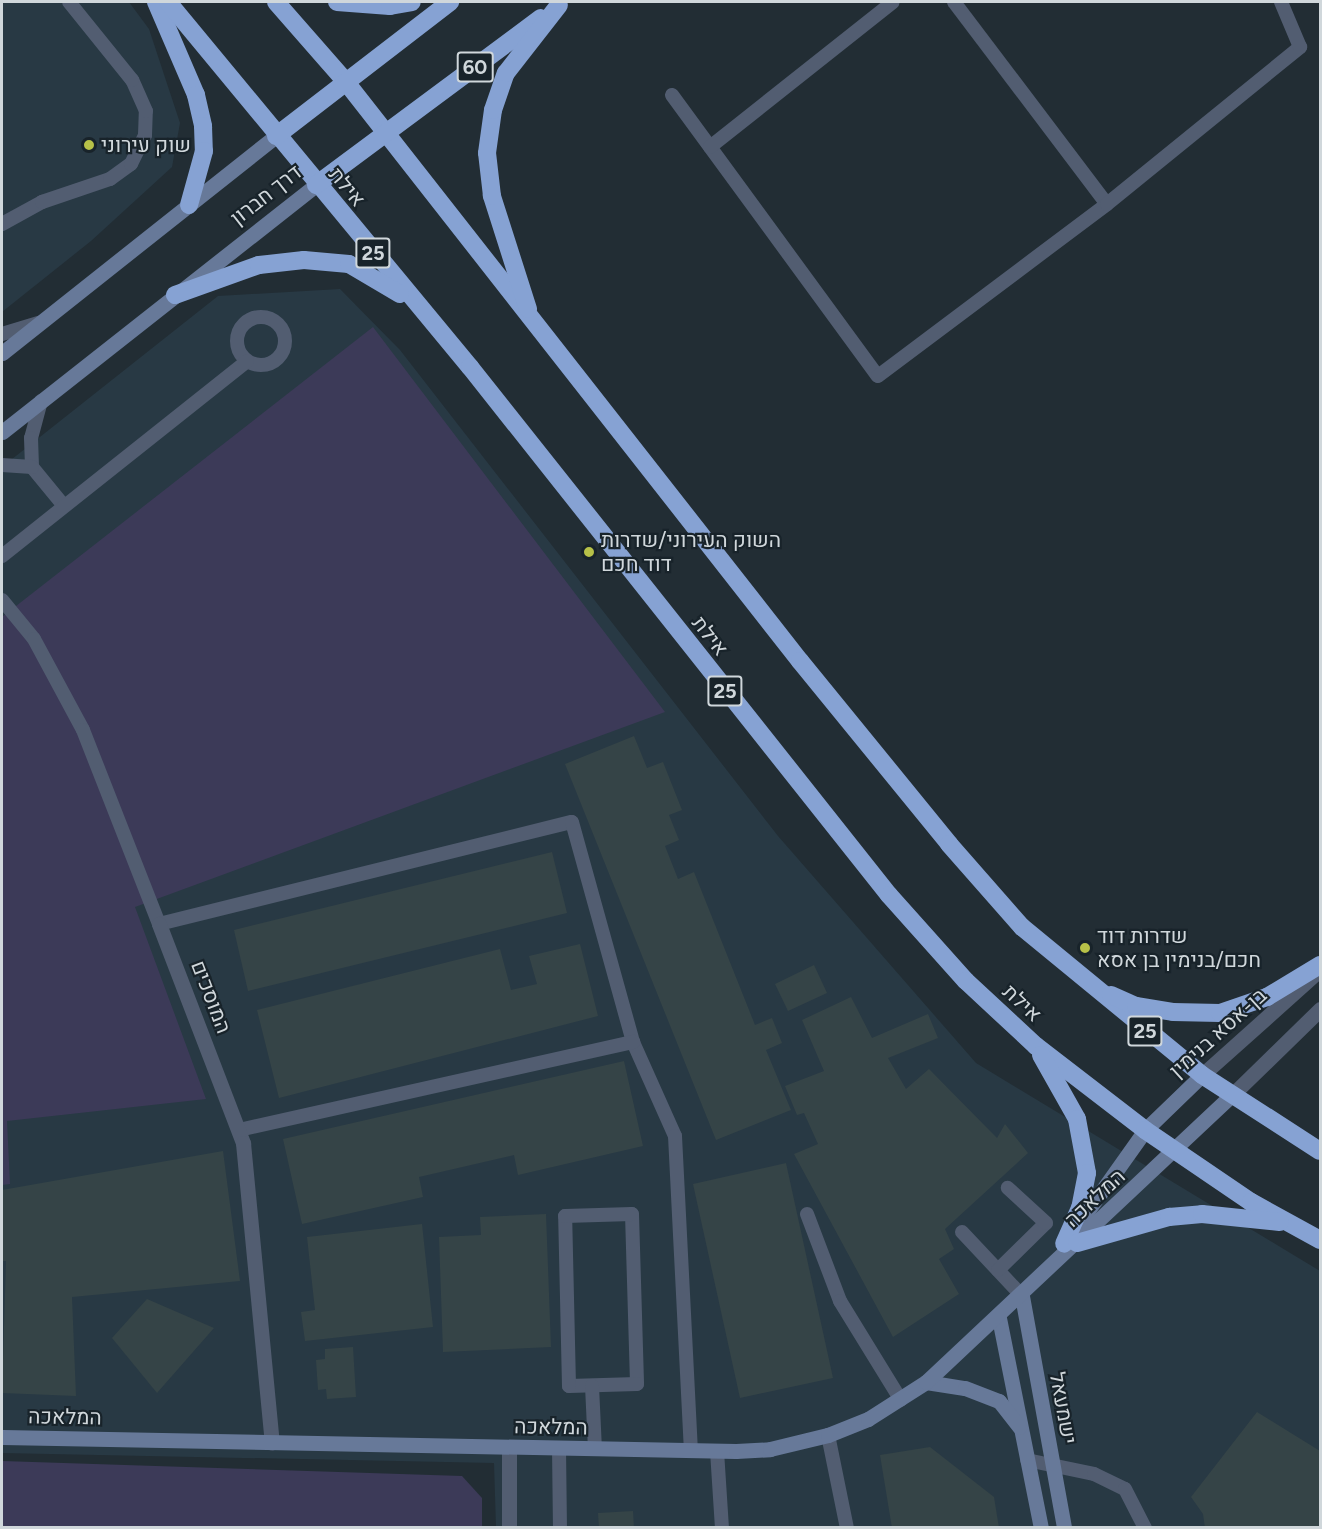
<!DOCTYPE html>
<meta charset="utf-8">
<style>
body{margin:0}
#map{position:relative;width:1322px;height:1529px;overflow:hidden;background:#222d34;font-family:Figtree,Heebo,sans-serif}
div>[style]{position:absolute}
.built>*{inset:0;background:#283944}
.green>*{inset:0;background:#3c3a58}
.building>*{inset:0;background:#354447}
.lane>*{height:14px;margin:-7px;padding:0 7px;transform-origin:7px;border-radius:7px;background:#525d71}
.lane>.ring{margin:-7px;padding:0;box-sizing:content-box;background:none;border:14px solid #525d71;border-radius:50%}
.street>*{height:15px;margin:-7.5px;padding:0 7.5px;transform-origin:7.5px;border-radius:7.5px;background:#525d71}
.secondary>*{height:15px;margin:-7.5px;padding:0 7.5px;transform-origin:7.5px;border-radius:7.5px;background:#677999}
.highway>*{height:18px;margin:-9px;padding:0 9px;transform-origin:9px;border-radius:9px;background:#86a2d3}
.dots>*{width:16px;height:16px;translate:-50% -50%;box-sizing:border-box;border:3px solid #18232a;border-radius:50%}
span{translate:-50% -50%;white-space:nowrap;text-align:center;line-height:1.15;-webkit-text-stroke:4.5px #18232a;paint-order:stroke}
.shield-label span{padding:2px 4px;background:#18232a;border:2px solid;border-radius:4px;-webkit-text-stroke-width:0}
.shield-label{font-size:20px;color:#d0d7db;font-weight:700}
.poi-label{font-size:21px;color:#d0d7db}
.left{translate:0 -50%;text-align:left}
.street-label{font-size:21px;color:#d0d7db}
.frame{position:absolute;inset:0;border:3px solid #d0d7db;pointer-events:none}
</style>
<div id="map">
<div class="built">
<i style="clip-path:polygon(2px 2px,129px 2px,149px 29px,180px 123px,172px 167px,91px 241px,2px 312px)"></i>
<i style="clip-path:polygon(340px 289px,400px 350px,778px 836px,976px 1063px,1320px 1271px,1320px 1527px,496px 1527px,494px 1463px,2px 1453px,2px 467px,218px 296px)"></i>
</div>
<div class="green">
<i style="clip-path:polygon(373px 327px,665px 712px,135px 907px,206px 1099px,7px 1121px,10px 1184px,2px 1185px,2px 617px)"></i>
<i style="clip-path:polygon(2px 1461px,462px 1476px,482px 1498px,482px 1527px,2px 1527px)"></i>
</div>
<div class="building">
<i style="clip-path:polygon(634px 736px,647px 768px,663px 762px,682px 810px,669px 815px,679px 840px,665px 846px,678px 879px,694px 872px,755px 1025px,772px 1018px,782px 1043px,766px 1050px,791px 1110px,716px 1140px,565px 764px)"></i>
<i style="clip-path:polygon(552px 852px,567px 913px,248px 991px,234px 930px)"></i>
<i style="clip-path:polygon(580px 944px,598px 1016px,279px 1098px,257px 1010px,500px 949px,511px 990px,537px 984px,529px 956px)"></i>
<i style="clip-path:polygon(814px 965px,827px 993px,788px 1011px,775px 984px)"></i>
<i style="clip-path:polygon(851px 997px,872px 1038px,928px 1014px,938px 1038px,888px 1058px,906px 1089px,929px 1069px,997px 1138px,1005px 1124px,1028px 1153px,945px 1229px,954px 1249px,939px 1259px,959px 1294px,893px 1337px,794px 1154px,818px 1144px,804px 1113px,797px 1115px,785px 1086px,824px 1071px,802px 1020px)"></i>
<i style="clip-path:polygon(624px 1061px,643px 1146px,518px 1175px,514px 1155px,419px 1177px,423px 1197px,302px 1224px,283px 1139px)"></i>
<i style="clip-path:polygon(223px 1151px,240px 1281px,72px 1297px,76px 1396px,2px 1393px,6px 1261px,2px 1261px,2px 1190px)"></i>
<i style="clip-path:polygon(786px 1163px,833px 1378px,740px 1398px,693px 1184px)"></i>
<i style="clip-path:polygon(546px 1214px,551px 1347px,443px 1352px,439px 1237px,481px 1235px,480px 1217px)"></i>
<i style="clip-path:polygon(422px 1224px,433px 1327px,305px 1341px,301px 1312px,315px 1310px,307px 1237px)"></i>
<i style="clip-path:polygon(147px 1299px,214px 1328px,157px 1393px,112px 1338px)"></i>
<i style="clip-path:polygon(353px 1347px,356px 1397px,327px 1399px,326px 1389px,318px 1390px,316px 1360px,325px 1359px,325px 1349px)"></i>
<i style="clip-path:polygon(1257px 1412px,1320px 1451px,1320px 1528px,1205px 1528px,1203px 1514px,1191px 1497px)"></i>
<i style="clip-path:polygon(930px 1447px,994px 1497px,999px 1528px,892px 1528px,880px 1455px)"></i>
<i style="clip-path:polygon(633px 1511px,634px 1528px,599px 1528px,598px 1513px)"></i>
</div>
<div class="lane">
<i style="left:954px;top:2px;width:253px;rotate:52.9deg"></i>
<i style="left:672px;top:95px;width:348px;rotate:53.8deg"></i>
<i style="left:878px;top:376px;width:286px;rotate:-36.9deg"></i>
<i style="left:1107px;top:204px;width:249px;rotate:-39.1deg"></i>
<i style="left:1300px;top:47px;width:49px;rotate:-112.9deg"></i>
<i style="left:710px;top:147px;width:233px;rotate:-38.4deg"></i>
<i style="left:2px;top:224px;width:46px;rotate:-28.8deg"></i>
<i style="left:42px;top:202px;width:72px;rotate:-18.7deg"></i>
<i style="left:110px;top:179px;width:26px;rotate:-36deg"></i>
<i style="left:131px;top:164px;width:32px;rotate:-64deg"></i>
<i style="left:145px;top:135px;width:24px;rotate:-88deg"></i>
<i style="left:146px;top:111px;width:34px;rotate:-114deg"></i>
<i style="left:132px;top:80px;width:100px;rotate:-128.9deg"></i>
<i class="ring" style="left:237px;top:317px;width:34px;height:34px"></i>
<i style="left:2px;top:334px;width:38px;rotate:-17deg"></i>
<i style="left:41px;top:401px;width:38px;rotate:105deg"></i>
<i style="left:31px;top:438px;width:29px;rotate:88deg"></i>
<i style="left:32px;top:467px;width:50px;rotate:50.6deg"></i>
<i style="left:2px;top:465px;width:30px;rotate:4deg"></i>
<i style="left:2px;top:556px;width:313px;rotate:-38.5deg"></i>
<i style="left:2px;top:600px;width:50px;rotate:50.6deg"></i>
<i style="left:34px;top:639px;width:103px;rotate:61.7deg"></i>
<i style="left:83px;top:730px;width:208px;rotate:68.6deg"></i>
<i style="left:159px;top:924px;width:425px;rotate:-13.9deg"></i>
<i style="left:572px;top:822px;width:228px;rotate:74.5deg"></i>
<i style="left:633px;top:1042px;width:103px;rotate:65.9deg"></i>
<i style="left:675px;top:1136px;width:315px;rotate:87.1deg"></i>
<i style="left:239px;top:1130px;width:404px;rotate:-12.6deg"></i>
<i style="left:632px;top:1214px;width:170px;rotate:88.3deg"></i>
<i style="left:637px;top:1384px;width:68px;rotate:178.3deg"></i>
<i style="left:569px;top:1386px;width:170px;rotate:-91.3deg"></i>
<i style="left:565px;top:1216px;width:67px;rotate:-1.7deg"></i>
<i style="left:807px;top:1214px;width:93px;rotate:69.2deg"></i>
<i style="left:840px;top:1301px;width:116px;rotate:58.4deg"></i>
<i style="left:962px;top:1232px;width:88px;rotate:46.8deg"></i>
<i style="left:998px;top:1270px;width:67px;rotate:-44.4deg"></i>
<i style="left:1046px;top:1223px;width:52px;rotate:-137.4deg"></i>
<i style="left:592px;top:1386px;width:63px;rotate:87.3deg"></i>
<i style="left:828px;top:1435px;width:95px;rotate:78.5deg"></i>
<i style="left:559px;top:1448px;width:80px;rotate:89.3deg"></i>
<i style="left:717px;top:1451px;width:77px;rotate:86.3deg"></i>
<i style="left:1027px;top:1460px;width:68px;rotate:11.8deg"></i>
<i style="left:1094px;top:1474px;width:34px;rotate:26deg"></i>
<i style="left:1125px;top:1489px;width:44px;rotate:62.9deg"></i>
</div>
<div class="street">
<i style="left:159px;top:924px;width:235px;rotate:69deg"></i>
<i style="left:243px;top:1143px;width:301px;rotate:84.5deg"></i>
<i style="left:1202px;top:1075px;width:150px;rotate:-41.8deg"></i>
<i style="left:1232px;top:1095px;width:123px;rotate:-44.3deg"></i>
<i style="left:509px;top:1528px;width:81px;rotate:-90deg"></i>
</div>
<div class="secondary">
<i style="left:2px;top:353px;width:350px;rotate:-38.4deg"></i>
<i style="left:2px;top:432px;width:400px;rotate:-38.2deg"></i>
<i style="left:1079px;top:1223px;width:114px;rotate:-54.6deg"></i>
<i style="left:1145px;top:1130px;width:79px;rotate:-44deg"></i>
<i style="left:1022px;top:1296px;width:236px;rotate:79.7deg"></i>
<i style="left:999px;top:1318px;width:214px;rotate:78.7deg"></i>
<i style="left:926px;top:1382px;width:39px;rotate:9deg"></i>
<i style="left:965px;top:1388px;width:36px;rotate:21deg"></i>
<i style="left:999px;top:1401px;width:33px;rotate:52deg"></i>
<i style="left:2px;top:1437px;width:734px;rotate:1.09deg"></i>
<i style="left:736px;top:1451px;width:34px;rotate:-3deg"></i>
<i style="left:770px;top:1449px;width:60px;rotate:-13.6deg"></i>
<i style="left:828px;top:1435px;width:43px;rotate:-21.8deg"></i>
<i style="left:868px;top:1419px;width:69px;rotate:-32.5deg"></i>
<i style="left:926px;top:1382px;width:420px;rotate:-43.2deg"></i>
</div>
<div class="highway">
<i style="left:156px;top:2px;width:101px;rotate:66.7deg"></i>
<i style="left:196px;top:95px;width:32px;rotate:77deg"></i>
<i style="left:203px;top:126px;width:25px;rotate:88deg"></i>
<i style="left:204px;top:151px;width:56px;rotate:105.5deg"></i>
<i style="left:168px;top:2px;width:474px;rotate:50.4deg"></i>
<i style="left:470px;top:367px;width:674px;rotate:51.57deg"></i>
<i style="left:889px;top:895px;width:115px;rotate:48.2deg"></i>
<i style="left:966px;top:981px;width:96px;rotate:42.9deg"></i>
<i style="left:1036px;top:1046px;width:138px;rotate:37.6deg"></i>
<i style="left:1145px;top:1130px;width:128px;rotate:34.2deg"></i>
<i style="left:1251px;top:1202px;width:79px;rotate:28.8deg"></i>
<i style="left:276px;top:2px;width:106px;rotate:48.8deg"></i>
<i style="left:346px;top:82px;width:736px;rotate:51.9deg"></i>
<i style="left:800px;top:661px;width:236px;rotate:50.8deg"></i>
<i style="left:949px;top:844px;width:111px;rotate:48.7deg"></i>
<i style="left:1022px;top:927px;width:233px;rotate:39.4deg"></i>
<i style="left:1202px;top:1075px;width:140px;rotate:32.8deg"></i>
<i style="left:337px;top:2px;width:53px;rotate:4.3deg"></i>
<i style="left:390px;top:6px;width:22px;rotate:-10deg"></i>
<i style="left:276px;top:136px;width:220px;rotate:-37.6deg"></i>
<i style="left:316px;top:185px;width:280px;rotate:-36.6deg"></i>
<i style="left:175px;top:295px;width:89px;rotate:-19.7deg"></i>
<i style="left:259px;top:265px;width:45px;rotate:-6.3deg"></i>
<i style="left:304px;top:260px;width:45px;rotate:5.1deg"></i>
<i style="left:349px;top:264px;width:59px;rotate:30.5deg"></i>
<i style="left:528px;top:309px;width:119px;rotate:-107.7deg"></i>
<i style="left:492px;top:196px;width:43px;rotate:-96.6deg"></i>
<i style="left:487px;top:153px;width:43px;rotate:-82.1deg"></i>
<i style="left:493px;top:110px;width:39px;rotate:-71deg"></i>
<i style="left:506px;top:73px;width:86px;rotate:-52.1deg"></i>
<i style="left:1111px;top:995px;width:27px;rotate:24deg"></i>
<i style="left:1136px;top:1006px;width:37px;rotate:9deg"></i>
<i style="left:1173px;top:1012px;width:47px;rotate:1.2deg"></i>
<i style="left:1220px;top:1013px;width:50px;rotate:-18.8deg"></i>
<i style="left:1267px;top:997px;width:62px;rotate:-31.1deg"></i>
<i style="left:1041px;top:1055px;width:73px;rotate:60.6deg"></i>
<i style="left:1077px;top:1119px;width:55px;rotate:79.5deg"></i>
<i style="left:1087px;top:1173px;width:36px;rotate:101deg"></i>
<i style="left:1080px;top:1208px;width:39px;rotate:114deg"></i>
<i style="left:1077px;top:1243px;width:96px;rotate:-15.8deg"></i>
<i style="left:1169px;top:1217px;width:33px;rotate:-5deg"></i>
<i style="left:1202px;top:1214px;width:78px;rotate:5.9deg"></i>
</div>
<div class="dots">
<i style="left:89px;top:145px;background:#b7c148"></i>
<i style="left:589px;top:552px;background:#b7c148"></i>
<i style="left:1085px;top:948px;background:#b7c148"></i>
</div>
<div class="shield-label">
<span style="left:475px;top:67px">60</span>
<span style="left:373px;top:253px">25</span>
<span style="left:725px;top:691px">25</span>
<span style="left:1145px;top:1031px">25</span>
</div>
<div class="poi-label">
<span class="left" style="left:101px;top:145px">שוק עירוני</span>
<span class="left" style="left:601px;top:552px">השוק העירוני/שדרות<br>דוד חכם</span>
<span class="left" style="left:1097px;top:948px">שדרות דוד<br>חכם/בנימין בן אסא</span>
</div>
<div class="street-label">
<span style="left:347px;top:187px;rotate:50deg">אילת</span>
<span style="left:266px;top:195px;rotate:-38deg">דרך חברון</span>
<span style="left:710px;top:636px;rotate:52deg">אילת</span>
<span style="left:211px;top:997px;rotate:69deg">המוסכים</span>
<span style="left:1022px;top:1003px;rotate:43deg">אילת</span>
<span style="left:1218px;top:1033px;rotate:-42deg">בן-אסא בנימין</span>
<span style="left:1095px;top:1198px;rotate:-43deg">המלאכה</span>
<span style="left:1063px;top:1408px;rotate:80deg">ישמעאל</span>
<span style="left:65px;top:1417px;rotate:1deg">המלאכה</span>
<span style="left:551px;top:1427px;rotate:1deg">המלאכה</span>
</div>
<div class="frame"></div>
</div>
